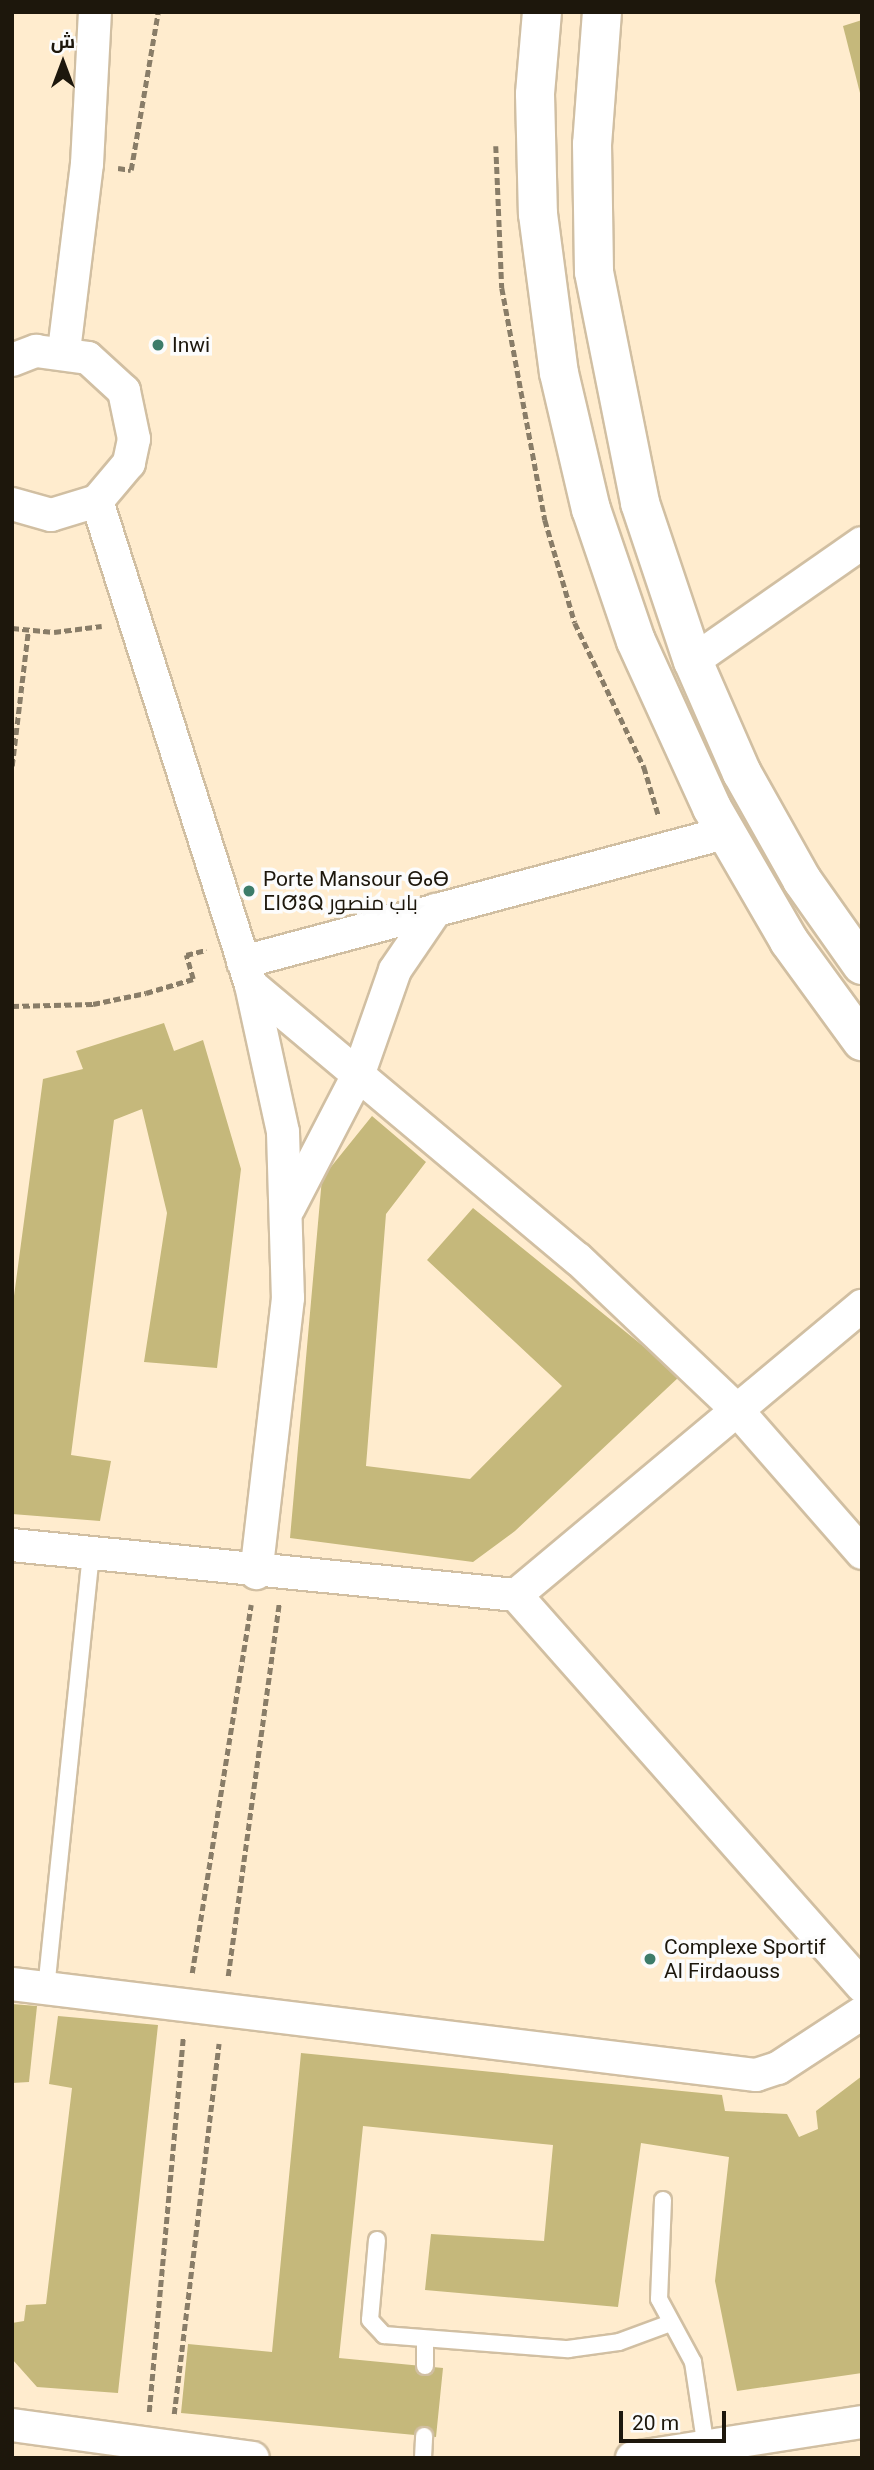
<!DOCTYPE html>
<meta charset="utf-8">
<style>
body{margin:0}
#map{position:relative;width:874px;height:2470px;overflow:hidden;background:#ffecce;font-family:Roboto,Cairo,"Noto Sans Tifinagh",sans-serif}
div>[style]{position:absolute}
.building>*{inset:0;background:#c5b87b}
.path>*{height:4.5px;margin-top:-2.25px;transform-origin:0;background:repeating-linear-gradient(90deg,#897d68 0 7px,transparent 0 10.5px)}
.roads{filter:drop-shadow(2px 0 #d1bfa2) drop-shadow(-2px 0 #d1bfa2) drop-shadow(0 2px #d1bfa2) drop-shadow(0 -2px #d1bfa2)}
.lane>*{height:16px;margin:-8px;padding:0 8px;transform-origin:8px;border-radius:8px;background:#fff}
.street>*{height:32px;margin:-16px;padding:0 16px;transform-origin:16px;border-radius:16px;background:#fff}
.secondary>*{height:38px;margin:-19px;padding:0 19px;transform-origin:19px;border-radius:19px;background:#fff}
.dots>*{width:19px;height:19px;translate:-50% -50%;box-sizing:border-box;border:4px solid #fcfcfc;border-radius:50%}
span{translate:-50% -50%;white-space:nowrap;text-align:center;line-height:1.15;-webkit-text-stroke:7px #fcfcfc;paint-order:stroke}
.poi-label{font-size:21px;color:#1d170c}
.left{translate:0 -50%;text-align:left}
.frame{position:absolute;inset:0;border:14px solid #1d170c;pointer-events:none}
.north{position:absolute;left:28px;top:28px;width:70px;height:70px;-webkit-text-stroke:5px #fcfcfc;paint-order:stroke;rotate:0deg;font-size:19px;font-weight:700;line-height:28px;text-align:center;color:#1d170c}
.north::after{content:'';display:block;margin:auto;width:24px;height:32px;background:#1d170c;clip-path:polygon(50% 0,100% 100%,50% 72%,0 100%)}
.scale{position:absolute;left:619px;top:2411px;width:107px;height:32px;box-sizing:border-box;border:4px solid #1d170c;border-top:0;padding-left:9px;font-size:21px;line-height:24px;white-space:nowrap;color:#1d170c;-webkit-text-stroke:5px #fcfcfc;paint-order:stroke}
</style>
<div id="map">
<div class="building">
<i style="clip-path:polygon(862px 20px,862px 97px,861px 97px,843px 26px)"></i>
<i style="clip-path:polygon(164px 1023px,174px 1051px,203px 1040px,241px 1169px,217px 1368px,144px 1362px,167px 1213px,142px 1109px,114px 1120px,71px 1455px,111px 1461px,100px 1521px,12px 1514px,12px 1311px,43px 1079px,83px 1069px,76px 1051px)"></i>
<i style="clip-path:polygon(372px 1116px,426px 1162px,386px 1214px,366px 1466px,470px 1479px,562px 1386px,427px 1260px,473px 1208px,680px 1376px,515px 1531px,473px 1562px,290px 1538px,322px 1178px)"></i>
<i style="clip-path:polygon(12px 2004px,37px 2006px,29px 2082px,12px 2083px)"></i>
<i style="clip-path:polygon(58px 2016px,158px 2025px,118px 2393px,37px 2387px,12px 2359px,12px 2323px,24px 2321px,26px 2305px,46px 2304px,72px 2088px,49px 2084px)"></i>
<i style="clip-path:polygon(301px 2053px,722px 2095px,725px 2111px,787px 2114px,799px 2137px,818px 2129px,816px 2111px,862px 2076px,862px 2373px,737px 2391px,715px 2281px,729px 2157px,641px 2143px,618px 2307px,425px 2290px,431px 2234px,544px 2241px,553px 2145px,363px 2126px,339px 2358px,443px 2368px,436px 2437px,181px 2413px,188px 2344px,272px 2352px)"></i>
</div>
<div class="path">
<i style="left:496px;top:146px;width:142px;rotate:87.6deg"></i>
<i style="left:502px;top:288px;width:236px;rotate:79.5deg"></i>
<i style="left:545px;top:520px;width:107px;rotate:73.8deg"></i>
<i style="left:575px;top:623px;width:160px;rotate:64.4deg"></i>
<i style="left:644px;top:767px;width:52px;rotate:73.3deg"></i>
<i style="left:118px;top:168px;width:13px;rotate:9deg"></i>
<i style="left:131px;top:170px;width:160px;rotate:-80.3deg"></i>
<i style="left:12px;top:628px;width:42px;rotate:5.4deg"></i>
<i style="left:54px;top:632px;width:48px;rotate:-7.1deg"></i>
<i style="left:12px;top:766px;width:136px;rotate:-83.2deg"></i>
<i style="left:12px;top:1006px;width:81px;rotate:-1.4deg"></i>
<i style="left:93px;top:1004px;width:54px;rotate:-11.7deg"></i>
<i style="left:146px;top:993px;width:49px;rotate:-16.6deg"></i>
<i style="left:193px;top:979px;width:25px;rotate:-106deg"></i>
<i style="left:186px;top:955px;width:21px;rotate:-14deg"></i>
<i style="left:192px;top:1973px;width:373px;rotate:-80.9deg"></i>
<i style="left:228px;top:1976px;width:376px;rotate:-82.2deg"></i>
<i style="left:149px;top:2412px;width:377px;rotate:-84.8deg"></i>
<i style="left:174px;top:2414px;width:373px;rotate:-83.1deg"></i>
</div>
<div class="roads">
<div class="lane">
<i style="left:46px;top:1989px;width:437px;rotate:-84.1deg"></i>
<i style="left:663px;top:2200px;width:99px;rotate:92.3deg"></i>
<i style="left:659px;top:2299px;width:72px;rotate:61.6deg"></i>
<i style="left:693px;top:2362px;width:87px;rotate:81.4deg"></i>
<i style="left:377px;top:2240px;width:80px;rotate:95deg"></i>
<i style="left:370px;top:2320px;width:21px;rotate:47deg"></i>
<i style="left:384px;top:2335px;width:185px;rotate:4.4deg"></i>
<i style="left:568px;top:2349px;width:51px;rotate:-7.8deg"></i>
<i style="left:619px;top:2342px;width:52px;rotate:-20.2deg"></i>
<i style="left:425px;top:2366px;width:27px;rotate:-90deg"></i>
<i style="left:423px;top:2458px;width:22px;rotate:-87deg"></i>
</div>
<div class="street">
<i style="left:64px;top:351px;width:188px;rotate:-83deg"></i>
<i style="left:87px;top:164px;width:152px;rotate:-87deg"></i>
<i style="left:12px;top:360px;width:26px;rotate:-21deg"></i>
<i style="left:36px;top:351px;width:52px;rotate:7.7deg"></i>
<i style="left:88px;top:358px;width:49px;rotate:42.5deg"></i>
<i style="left:124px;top:391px;width:49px;rotate:78.2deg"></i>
<i style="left:134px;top:439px;width:25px;rotate:102deg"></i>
<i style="left:129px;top:463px;width:50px;rotate:130.1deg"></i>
<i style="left:97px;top:501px;width:48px;rotate:163.1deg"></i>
<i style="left:51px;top:515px;width:41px;rotate:-164.2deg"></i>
<i style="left:97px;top:501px;width:508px;rotate:72.35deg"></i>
<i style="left:251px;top:985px;width:150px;rotate:77.7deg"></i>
<i style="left:283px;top:1132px;width:166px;rotate:88.3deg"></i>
<i style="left:288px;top:1298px;width:277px;rotate:96.6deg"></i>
<i style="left:693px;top:661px;width:206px;rotate:-34.9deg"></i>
<i style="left:243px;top:962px;width:499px;rotate:-15deg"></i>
<i style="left:251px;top:985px;width:427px;rotate:40deg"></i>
<i style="left:578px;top:1259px;width:219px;rotate:43.5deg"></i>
<i style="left:737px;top:1410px;width:190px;rotate:48.8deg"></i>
<i style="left:289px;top:1208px;width:152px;rotate:-62.6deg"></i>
<i style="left:359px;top:1073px;width:109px;rotate:-70.7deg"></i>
<i style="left:395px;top:970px;width:73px;rotate:-55.7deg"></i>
<i style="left:12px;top:1545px;width:506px;rotate:5.67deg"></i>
<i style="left:516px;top:1595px;width:522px;rotate:48.49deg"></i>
<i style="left:516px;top:1595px;width:451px;rotate:-39.9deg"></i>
<i style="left:12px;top:1984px;width:750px;rotate:6.97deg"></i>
<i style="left:756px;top:2075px;width:23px;rotate:-18deg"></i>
<i style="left:778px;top:2068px;width:100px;rotate:-33.2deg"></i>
<i style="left:12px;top:2425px;width:243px;rotate:7.8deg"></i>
<i style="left:632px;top:2458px;width:233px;rotate:-8.9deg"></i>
</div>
<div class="secondary">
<i style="left:542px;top:12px;width:82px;rotate:94.9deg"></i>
<i style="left:535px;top:94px;width:120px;rotate:88.6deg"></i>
<i style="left:538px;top:214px;width:160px;rotate:82.5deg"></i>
<i style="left:559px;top:373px;width:140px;rotate:76.8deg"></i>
<i style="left:591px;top:509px;width:139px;rotate:71.2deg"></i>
<i style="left:636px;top:641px;width:183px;rotate:65.5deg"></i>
<i style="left:712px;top:808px;width:154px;rotate:59.9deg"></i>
<i style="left:789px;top:941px;width:124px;rotate:53.9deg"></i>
<i style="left:602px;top:12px;width:132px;rotate:94.3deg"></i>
<i style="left:592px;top:144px;width:128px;rotate:89.1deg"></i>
<i style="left:594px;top:272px;width:236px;rotate:78.7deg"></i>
<i style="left:640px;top:503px;width:167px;rotate:71.5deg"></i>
<i style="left:693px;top:661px;width:122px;rotate:66.4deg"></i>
<i style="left:742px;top:773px;width:123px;rotate:60.7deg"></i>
<i style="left:802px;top:880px;width:104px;rotate:54.8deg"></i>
</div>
</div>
<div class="dots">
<i style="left:158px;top:345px;background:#3d7c69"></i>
<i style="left:249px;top:891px;background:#3d7c69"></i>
<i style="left:650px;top:1959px;background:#3d7c69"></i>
</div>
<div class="poi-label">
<span class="left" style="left:172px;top:345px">Inwi</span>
<span class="left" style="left:263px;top:891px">Porte Mansour ⴱⴰⴱ<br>ⵎⵏⵚⵓⵕ باب منصور</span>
<span class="left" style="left:664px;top:1959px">Complexe Sportif<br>Al Firdaouss</span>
</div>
<div class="frame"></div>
<div class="north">ش</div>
<div class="scale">20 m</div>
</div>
